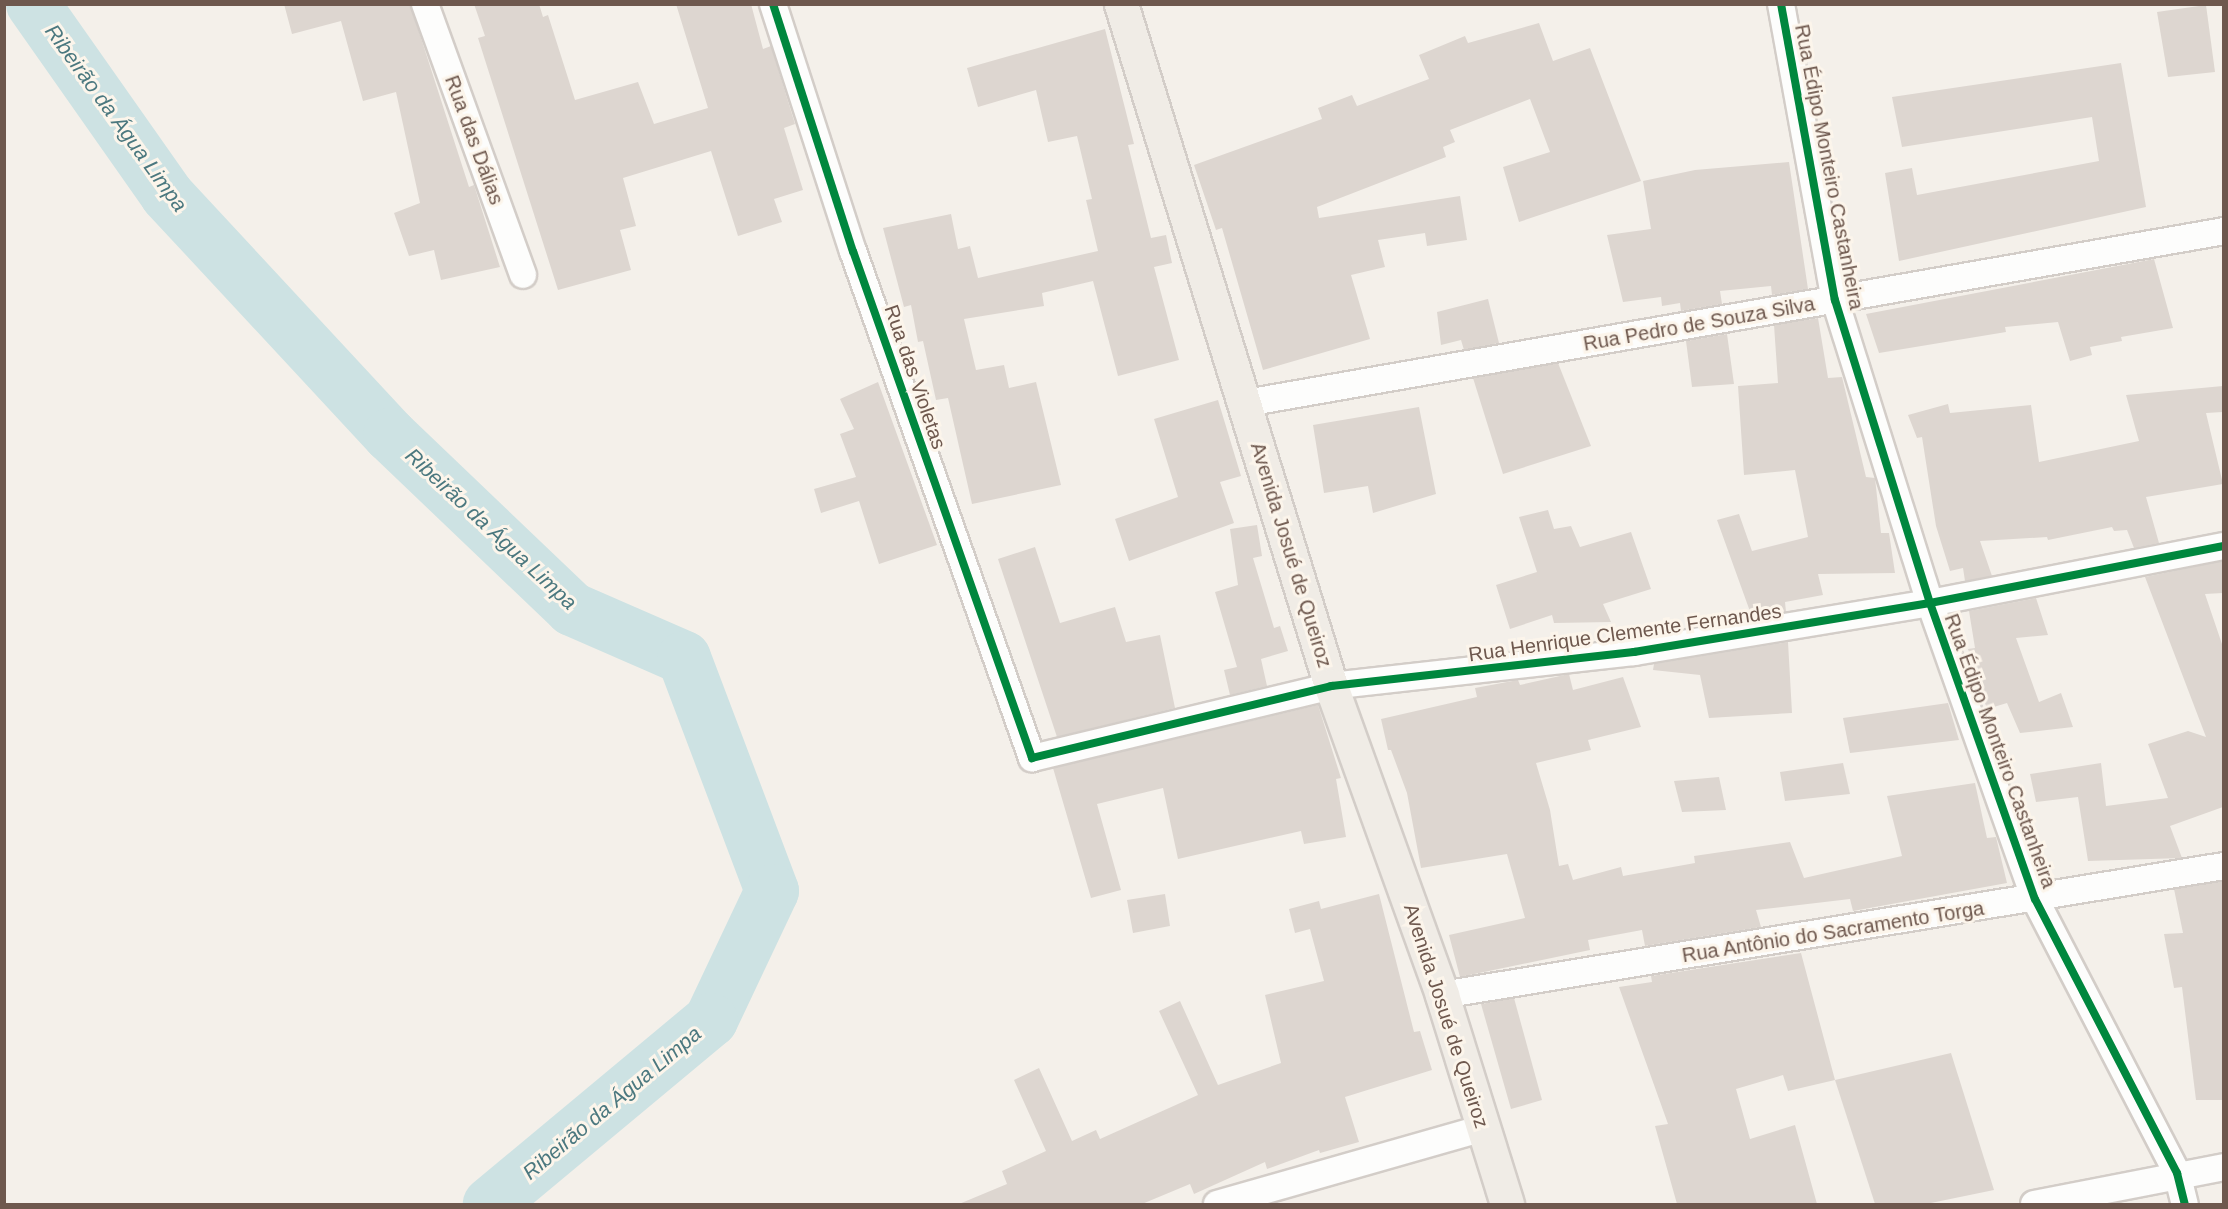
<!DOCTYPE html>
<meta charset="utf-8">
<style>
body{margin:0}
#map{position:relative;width:2228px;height:1209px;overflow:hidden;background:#f4f0ea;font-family:Arial,sans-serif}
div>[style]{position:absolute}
.river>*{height:54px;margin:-27px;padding:0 27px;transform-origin:27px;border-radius:27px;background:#cde2e3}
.building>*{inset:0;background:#ddd6d0}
.roads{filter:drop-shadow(2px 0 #d3cdc8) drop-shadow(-2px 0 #d3cdc8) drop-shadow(0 2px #d3cdc8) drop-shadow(0 -2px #d3cdc8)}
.minor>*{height:26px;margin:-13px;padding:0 13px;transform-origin:13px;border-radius:13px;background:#fdfdfc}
.primary>*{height:33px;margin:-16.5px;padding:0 16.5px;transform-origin:16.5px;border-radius:16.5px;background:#f0ece6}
.cycleway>*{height:8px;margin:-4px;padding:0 4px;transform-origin:4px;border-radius:4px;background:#00873e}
span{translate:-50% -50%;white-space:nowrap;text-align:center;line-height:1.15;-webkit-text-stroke:6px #fcf5eb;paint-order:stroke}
.street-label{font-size:20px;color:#6e584e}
.water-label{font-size:21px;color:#4b787f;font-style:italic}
.frame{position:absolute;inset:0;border:6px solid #6e584e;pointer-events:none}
</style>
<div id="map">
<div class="river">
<i style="left:33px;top:4px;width:233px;rotate:54.9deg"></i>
<i style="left:167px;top:195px;width:328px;rotate:47.1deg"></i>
<i style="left:390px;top:435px;width:252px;rotate:43.7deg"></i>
<i style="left:572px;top:609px;width:122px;rotate:23.6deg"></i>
<i style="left:684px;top:658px;width:249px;rotate:69.3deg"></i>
<i style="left:772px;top:891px;width:143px;rotate:115.3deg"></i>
<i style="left:711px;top:1020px;width:288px;rotate:140.2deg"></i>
</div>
<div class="building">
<i style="clip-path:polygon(284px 4px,410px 4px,469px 187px,474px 185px,500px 267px,441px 280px,434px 250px,409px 256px,394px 213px,420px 203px,396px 92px,363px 101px,341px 21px,292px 34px)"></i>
<i style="clip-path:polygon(474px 4px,539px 4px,543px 17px,548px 15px,575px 100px,638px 82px,654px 124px,708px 108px,676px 4px,751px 4px,763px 49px,771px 46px,795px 124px,784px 128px,803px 190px,774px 199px,782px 222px,738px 236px,711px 151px,623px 178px,636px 226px,620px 230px,631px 270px,558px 290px,478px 38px,485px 36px)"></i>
<i style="clip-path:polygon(2206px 5px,2215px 72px,2168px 77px,2157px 12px)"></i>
<i style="clip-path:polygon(1539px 23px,1553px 61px,1590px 48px,1641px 181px,1519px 222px,1503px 167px,1550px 152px,1530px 99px,1450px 130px,1455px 142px,1443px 147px,1446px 157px,1317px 207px,1319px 218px,1460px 196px,1467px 240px,1427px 246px,1425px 233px,1378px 240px,1385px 267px,1351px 275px,1370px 339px,1263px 370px,1222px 228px,1216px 230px,1194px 165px,1322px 119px,1318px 108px,1352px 95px,1357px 106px,1429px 79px,1419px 55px,1465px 36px,1468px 43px)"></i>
<i style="clip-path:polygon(1105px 29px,1134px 144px,1128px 145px,1151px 238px,1166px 235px,1172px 263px,1154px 267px,1179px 360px,1118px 376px,1093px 281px,1042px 293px,1044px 306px,964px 319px,976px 370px,1004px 365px,1009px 388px,1036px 382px,1061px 485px,972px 504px,948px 398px,936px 400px,923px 341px,918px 342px,911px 305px,904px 307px,883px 228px,951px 214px,958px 249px,970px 246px,978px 278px,1098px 251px,1086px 200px,1092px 199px,1077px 136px,1048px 142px,1036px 90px,978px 107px,967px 68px)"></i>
<i style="clip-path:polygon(2121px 63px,2146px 207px,1899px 261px,1885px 173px,1912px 168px,1917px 195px,2099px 161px,2092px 117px,1902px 147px,1892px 97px)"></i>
<i style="clip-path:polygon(1789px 162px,1808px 289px,1772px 295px,1771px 286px,1720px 291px,1722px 304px,1681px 311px,1680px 303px,1662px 306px,1661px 297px,1623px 302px,1607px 235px,1651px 229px,1643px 181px,1695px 170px)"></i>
<i style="clip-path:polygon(2154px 259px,2173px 328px,2121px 337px,2122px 341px,2090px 347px,2092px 355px,2070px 361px,2058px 322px,2005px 327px,2006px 332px,1879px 353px,1866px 314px)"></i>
<i style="clip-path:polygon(1488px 299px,1499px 343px,1464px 350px,1461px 340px,1441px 345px,1437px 312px)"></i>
<i style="clip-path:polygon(1818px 318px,1828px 378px,1842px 377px,1866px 477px,1875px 478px,1881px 533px,1889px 533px,1895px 573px,1818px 574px,1823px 595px,1785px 602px,1786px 612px,1752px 617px,1717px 520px,1739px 514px,1752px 551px,1808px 537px,1795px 470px,1744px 475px,1738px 386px,1778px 383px,1774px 325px)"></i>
<i style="clip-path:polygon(1727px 334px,1734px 384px,1692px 387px,1686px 341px)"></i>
<i style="clip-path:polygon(1558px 363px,1591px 446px,1503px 474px,1473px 378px)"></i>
<i style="clip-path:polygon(878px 382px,937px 545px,879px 564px,859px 501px,821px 513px,814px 489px,856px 477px,840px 434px,854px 429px,840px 399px)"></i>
<i style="clip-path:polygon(2223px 386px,2223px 412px,2206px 413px,2223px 484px,2146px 497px,2159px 543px,2134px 548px,2127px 530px,2114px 531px,2112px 527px,2048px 540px,2047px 537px,1980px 541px,1992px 576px,1965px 581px,1963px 568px,1950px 571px,1936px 526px,1922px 437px,1917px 438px,1908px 415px,1948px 404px,1950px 413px,2031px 405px,2039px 462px,2139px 441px,2126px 395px)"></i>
<i style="clip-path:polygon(1218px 400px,1241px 476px,1220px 482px,1234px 523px,1129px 561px,1115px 519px,1178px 497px,1154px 419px)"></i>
<i style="clip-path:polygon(1419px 407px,1436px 494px,1373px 513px,1368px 486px,1324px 493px,1313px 425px)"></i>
<i style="clip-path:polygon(1548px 510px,1554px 529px,1571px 526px,1580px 547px,1631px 532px,1651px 589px,1603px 604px,1611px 622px,1554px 623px,1552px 615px,1510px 629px,1496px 585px,1537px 572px,1519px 517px)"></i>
<i style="clip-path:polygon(1257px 525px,1262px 556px,1253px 558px,1274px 628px,1280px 626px,1288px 651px,1261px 659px,1267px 686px,1230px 695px,1224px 670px,1237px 667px,1215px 592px,1238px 585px,1230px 529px)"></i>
<i style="clip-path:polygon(1035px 547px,1060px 623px,1115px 607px,1126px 642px,1160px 635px,1175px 708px,1057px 737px,998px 559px)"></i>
<i style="clip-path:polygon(2223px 561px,2223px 593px,2205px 594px,2223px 647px,2223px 807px,2170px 826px,2182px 858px,2088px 861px,2078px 797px,2036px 802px,2030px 774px,2101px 763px,2106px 806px,2168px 798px,2148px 744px,2188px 731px,2206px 737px,2145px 577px)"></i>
<i style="clip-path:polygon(2036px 598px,2048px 635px,2016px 638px,2039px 702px,2061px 693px,2073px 727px,2020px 733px,2007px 703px,1987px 709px,1968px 649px,1975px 648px,1969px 611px)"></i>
<i style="clip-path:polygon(1788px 642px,1792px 713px,1709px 718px,1700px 675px,1653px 670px,1654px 664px)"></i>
<i style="clip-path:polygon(1569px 674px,1573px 690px,1623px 677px,1641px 727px,1588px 740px,1591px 750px,1536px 763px,1550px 810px,1559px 866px,1568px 864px,1573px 880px,1621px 867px,1623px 876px,1695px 863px,1694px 856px,1790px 842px,1804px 878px,1902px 856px,1887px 796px,1975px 783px,1987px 838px,1996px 837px,2007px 883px,1853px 911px,1850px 899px,1756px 910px,1761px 927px,1645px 946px,1642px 930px,1588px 940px,1590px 950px,1460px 977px,1449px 935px,1525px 918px,1507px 854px,1421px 868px,1407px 793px,1391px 750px,1388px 750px,1381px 719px,1477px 697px,1475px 688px,1518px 680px,1520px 685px)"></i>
<i style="clip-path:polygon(1948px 703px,1959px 740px,1850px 753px,1843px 718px)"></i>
<i style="clip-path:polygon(1318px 705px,1341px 778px,1336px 779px,1346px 837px,1304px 844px,1301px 831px,1178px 859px,1163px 788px,1097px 804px,1121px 890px,1091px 898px,1053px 768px)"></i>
<i style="clip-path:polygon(1843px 763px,1850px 794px,1785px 801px,1780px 772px)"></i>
<i style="clip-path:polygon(1719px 777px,1726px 810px,1682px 812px,1674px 781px)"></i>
<i style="clip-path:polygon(2223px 881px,2223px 1100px,2196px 1100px,2182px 987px,2174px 988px,2164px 934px,2183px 933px,2174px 889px)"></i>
<i style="clip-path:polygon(1165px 894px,1170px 926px,1133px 933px,1127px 900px)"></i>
<i style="clip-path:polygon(1379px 894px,1414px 1032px,1420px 1031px,1432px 1070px,1345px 1097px,1359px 1142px,1320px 1153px,1319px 1150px,1267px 1169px,1265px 1162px,1194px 1194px,1190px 1184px,1142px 1204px,959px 1204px,1007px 1184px,1002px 1171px,1046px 1151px,1014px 1080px,1039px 1068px,1072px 1141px,1096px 1130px,1100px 1139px,1198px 1095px,1159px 1011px,1180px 1001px,1218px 1085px,1281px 1063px,1265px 995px,1324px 981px,1310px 929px,1295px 933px,1289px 909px,1319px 901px,1321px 909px)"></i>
<i style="clip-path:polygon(1801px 953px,1835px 1080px,1788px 1091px,1783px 1075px,1736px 1089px,1750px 1139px,1795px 1125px,1817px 1204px,1677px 1204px,1655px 1126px,1668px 1124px,1619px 987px,1652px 982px,1651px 976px)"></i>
<i style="clip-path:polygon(1514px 998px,1542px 1100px,1511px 1109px,1481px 1004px)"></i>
<i style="clip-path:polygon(1951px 1053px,1994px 1190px,1926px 1204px,1875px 1204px,1835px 1080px)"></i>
</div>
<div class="roads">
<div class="minor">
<i style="left:425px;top:4px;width:288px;rotate:70.1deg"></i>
<i style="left:773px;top:4px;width:260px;rotate:72.1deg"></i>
<i style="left:853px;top:251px;width:538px;rotate:70.55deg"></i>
<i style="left:1032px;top:758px;width:308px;rotate:-13.5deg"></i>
<i style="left:1331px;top:686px;width:305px;rotate:-6.4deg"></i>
<i style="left:1634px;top:652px;width:300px;rotate:-9.4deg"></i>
<i style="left:1930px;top:603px;width:299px;rotate:-11deg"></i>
<i style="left:1781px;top:4px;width:301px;rotate:79.7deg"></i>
<i style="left:1835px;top:300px;width:318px;rotate:72.6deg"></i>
<i style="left:1930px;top:603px;width:314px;rotate:70.5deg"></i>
<i style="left:2035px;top:899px;width:309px;rotate:62.6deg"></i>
<i style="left:2177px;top:1173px;width:32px;rotate:76deg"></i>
<i style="left:1246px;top:403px;width:993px;rotate:-9.97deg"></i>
<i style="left:1442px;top:995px;width:793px;rotate:-9.37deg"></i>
<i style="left:1217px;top:1204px;width:277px;rotate:-15.9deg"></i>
<i style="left:2034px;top:1204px;width:194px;rotate:-11deg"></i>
</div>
<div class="primary">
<i style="left:1121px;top:4px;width:714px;rotate:72.89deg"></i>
<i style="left:1331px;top:686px;width:328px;rotate:70.2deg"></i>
<i style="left:1442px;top:995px;width:219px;rotate:72.7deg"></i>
</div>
</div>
<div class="cycleway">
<i style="left:773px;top:4px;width:260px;rotate:72.1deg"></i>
<i style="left:853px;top:251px;width:538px;rotate:70.55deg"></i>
<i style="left:1032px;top:758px;width:308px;rotate:-13.5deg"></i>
<i style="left:1331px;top:686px;width:305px;rotate:-6.4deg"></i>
<i style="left:1634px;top:652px;width:300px;rotate:-9.4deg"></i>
<i style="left:1930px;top:603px;width:299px;rotate:-11deg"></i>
<i style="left:1781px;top:4px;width:301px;rotate:79.7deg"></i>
<i style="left:1835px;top:300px;width:318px;rotate:72.6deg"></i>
<i style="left:1930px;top:603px;width:314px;rotate:70.5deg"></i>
<i style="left:2035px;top:899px;width:309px;rotate:62.6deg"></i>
<i style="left:2177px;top:1173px;width:32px;rotate:76deg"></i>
</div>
<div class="street-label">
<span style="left:474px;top:140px;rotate:70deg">Rua das Dálias</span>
<span style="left:1829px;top:167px;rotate:79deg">Rua Édipo Monteiro Castanheira</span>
<span style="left:1699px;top:324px;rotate:-10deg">Rua Pedro de Souza Silva</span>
<span style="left:915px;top:377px;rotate:71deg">Rua das Violetas</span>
<span style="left:1291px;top:555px;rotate:73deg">Avenida Josué de Queiroz</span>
<span style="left:1625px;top:633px;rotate:-8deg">Rua Henrique Clemente Fernandes</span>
<span style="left:2000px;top:751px;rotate:70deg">Rua Édipo Monteiro Castanheira</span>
<span style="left:1833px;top:932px;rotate:-9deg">Rua Antônio do Sacramento Torga</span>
<span style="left:1446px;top:1016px;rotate:72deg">Avenida Josué de Queiroz</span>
</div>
<div class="water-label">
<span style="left:116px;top:118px;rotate:54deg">Ribeirão da Água Limpa</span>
<span style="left:491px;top:529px;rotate:43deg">Ribeirão da Água Limpa</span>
<span style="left:612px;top:1103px;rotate:-40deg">Ribeirão da Água Limpa</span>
</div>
<div class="frame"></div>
</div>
